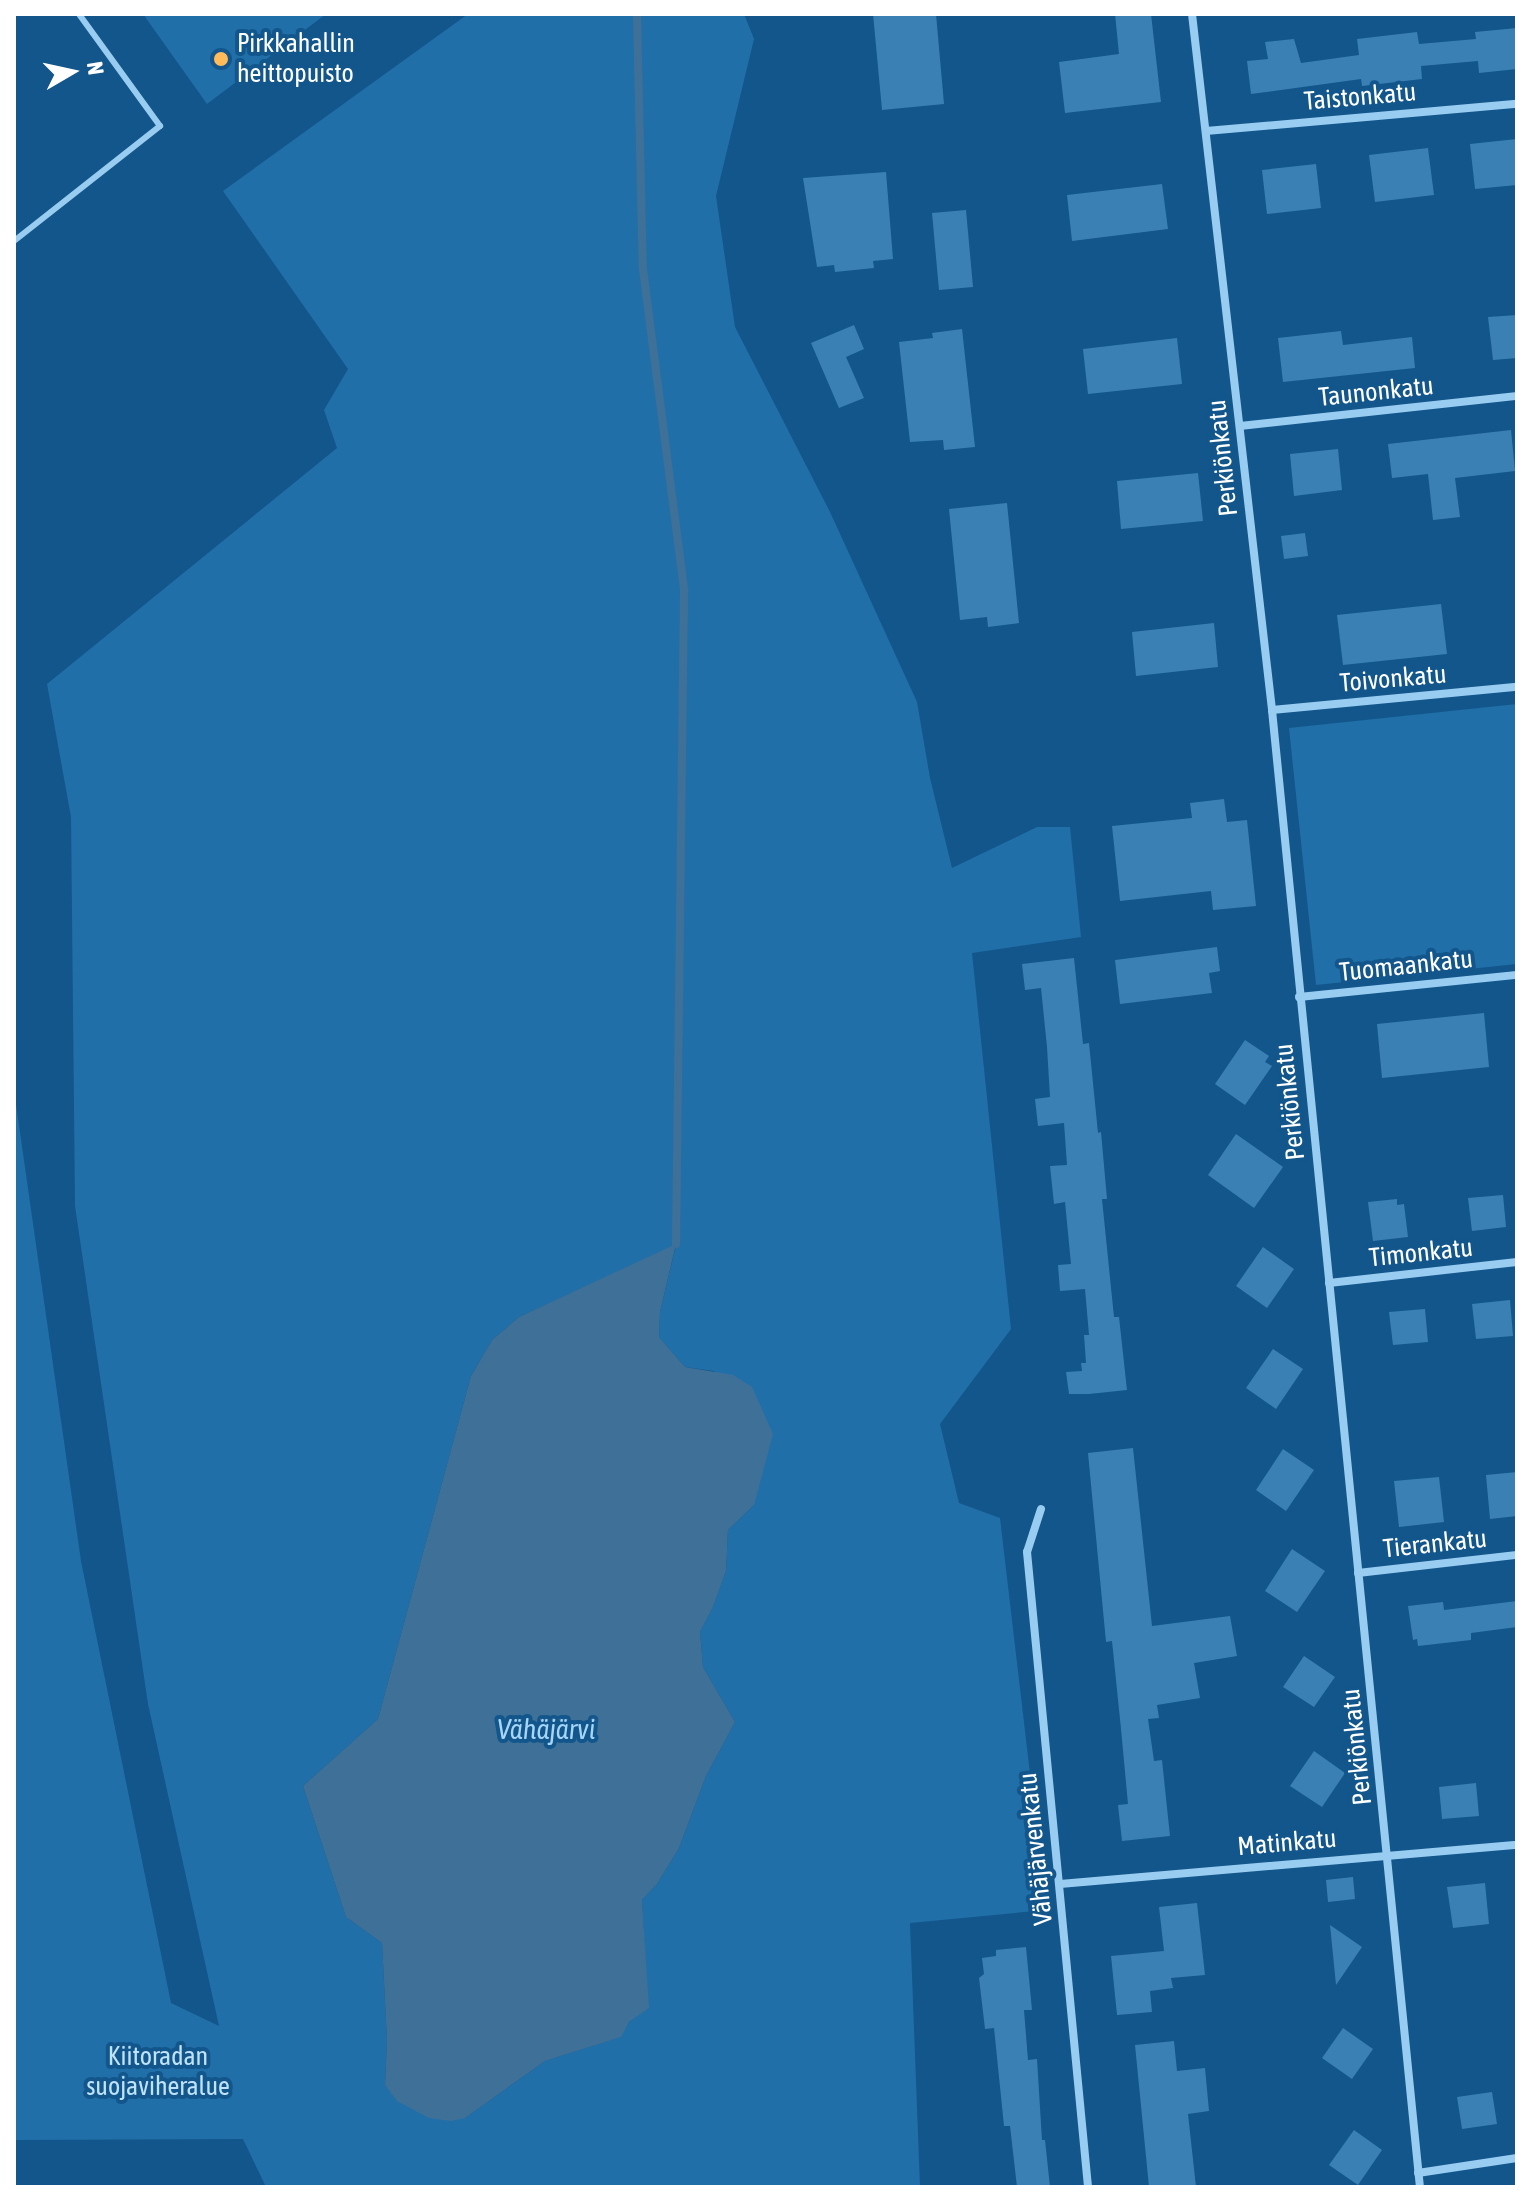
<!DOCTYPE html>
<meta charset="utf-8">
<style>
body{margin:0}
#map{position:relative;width:1531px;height:2201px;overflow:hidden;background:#12568b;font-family:"Asap Condensed",sans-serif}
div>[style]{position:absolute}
.green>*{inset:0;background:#216fa8}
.water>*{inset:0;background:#3f7198}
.stream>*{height:8px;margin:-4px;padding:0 4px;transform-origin:4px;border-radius:4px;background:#3f7198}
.building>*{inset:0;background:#3b80b4}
.service>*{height:6px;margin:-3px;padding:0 3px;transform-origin:3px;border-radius:3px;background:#99ccf1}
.minor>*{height:8px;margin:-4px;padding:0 4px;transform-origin:4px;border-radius:4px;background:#99ccf1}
.dots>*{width:22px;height:22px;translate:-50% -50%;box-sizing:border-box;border:4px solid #12568b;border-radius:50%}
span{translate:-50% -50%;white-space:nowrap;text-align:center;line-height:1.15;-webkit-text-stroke:8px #12568b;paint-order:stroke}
.poi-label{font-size:26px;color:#fff}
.left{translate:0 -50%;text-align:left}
.street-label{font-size:26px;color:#fff}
.park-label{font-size:26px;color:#c0e3fc}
.water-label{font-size:28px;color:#a5d5f8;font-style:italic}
.frame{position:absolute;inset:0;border:16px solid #fff;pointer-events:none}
.north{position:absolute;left:32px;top:32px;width:80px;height:80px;-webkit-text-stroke:6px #12568b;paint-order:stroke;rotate:81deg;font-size:22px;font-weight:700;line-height:32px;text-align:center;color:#fff}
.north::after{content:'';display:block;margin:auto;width:28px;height:36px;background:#fff;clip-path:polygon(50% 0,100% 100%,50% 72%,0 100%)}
</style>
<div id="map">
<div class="green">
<i style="clip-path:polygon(143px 14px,326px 14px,207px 104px)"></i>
<i style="clip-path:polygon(evenodd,468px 14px,744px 14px,754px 39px,716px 196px,735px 327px,830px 512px,917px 702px,930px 778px,952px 868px,1037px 827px,1070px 827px,1081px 937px,972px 953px,1011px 1329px,940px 1424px,959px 1503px,1000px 1518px,1046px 1910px,910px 1923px,920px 2187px,266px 2187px,243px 2139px,14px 2140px,14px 1090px,81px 1561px,171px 2003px,219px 2026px,148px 1704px,75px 1206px,71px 817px,47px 684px,337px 448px,324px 410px,348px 369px,223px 191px,468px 14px,676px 1245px,660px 1312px,659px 1337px,685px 1367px,714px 1371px,754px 1505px,728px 1530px,726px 1571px,713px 1607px,700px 1632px,703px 1667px,735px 1722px,706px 1776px,679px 1848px,657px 1884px,642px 1900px,648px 2008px,629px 2022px,620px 2037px,545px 2061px,465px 2118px,385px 2085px,387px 2040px,382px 1943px,346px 1917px,303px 1786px,378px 1719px,471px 1376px,492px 1340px,519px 1317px,676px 1245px)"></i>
<i style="clip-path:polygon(1517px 704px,1517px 964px,1316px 985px,1289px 728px)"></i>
</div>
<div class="water">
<i style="clip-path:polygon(676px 1244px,660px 1312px,659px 1337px,685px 1367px,733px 1375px,752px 1387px,773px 1434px,754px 1505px,728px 1530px,726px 1571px,713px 1607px,700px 1632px,703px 1667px,735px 1722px,706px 1776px,679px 1848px,657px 1884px,642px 1900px,649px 2008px,629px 2022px,621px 2037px,545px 2061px,465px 2118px,451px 2121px,429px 2118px,397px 2101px,385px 2085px,387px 2040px,382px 1943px,346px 1917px,303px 1786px,378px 1719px,471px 1376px,492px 1340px,519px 1317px)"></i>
</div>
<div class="stream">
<i style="left:637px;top:14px;width:255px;rotate:88.7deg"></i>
<i style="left:643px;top:269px;width:325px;rotate:82.7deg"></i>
<i style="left:684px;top:591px;width:653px;rotate:90.7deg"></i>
</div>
<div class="building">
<i style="clip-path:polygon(873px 14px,936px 14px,944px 104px,882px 110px)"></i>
<i style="clip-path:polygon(1115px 14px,1151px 14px,1161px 102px,1065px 113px,1059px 62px,1119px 54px)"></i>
<i style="clip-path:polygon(1517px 28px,1517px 69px,1479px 73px,1478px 61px,1421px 66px,1422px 79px,1362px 86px,1361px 79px,1251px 94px,1247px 61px,1268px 59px,1265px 42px,1294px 39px,1301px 63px,1359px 55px,1357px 39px,1417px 32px,1419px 44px,1476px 39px,1475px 32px)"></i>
<i style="clip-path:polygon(1517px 139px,1517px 185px,1475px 189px,1470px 144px)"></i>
<i style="clip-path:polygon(1428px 148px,1434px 195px,1375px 202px,1369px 155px)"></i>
<i style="clip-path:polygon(1316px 164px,1321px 208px,1267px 214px,1262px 170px)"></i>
<i style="clip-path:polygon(886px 172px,893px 259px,873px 261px,874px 268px,835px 272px,834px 265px,817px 267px,803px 178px)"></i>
<i style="clip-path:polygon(1162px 184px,1168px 229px,1072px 241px,1067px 195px)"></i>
<i style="clip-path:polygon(966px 210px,973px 287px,939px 290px,932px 213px)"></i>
<i style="clip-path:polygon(1517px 315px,1517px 358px,1493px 360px,1488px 317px)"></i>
<i style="clip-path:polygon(854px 325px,864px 349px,846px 357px,864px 398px,839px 408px,811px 343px)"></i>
<i style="clip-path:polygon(962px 329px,975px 447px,944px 450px,943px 440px,910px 442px,899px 342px,933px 338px,932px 333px)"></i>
<i style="clip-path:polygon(1341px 331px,1343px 345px,1412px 337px,1415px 368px,1283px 382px,1278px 338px)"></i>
<i style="clip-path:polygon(1177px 338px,1182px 384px,1088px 394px,1083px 349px)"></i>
<i style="clip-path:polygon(1511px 430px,1515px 471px,1455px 478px,1460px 517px,1433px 520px,1428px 474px,1392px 478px,1388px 444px)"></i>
<i style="clip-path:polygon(1338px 449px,1342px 490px,1294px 496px,1290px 454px)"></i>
<i style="clip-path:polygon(1198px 473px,1203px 521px,1121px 529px,1117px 481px)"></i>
<i style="clip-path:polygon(1007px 503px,1019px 623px,988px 627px,987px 617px,960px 620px,949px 509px)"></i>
<i style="clip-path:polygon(1305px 533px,1308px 556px,1284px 559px,1281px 536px)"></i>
<i style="clip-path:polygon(1441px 604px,1447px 654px,1343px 665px,1337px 615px)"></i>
<i style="clip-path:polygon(1214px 623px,1218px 667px,1136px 676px,1132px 632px)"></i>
<i style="clip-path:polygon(1224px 799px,1227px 822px,1247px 820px,1256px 906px,1213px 910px,1211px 891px,1120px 901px,1112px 826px,1192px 818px,1190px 803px)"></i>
<i style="clip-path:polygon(1217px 947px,1220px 971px,1209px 973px,1212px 993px,1120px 1004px,1115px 960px)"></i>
<i style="clip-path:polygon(1074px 958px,1083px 1044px,1089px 1043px,1098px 1133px,1101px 1132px,1107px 1199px,1102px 1199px,1114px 1317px,1119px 1317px,1127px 1390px,1089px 1394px,1069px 1394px,1066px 1372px,1082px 1371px,1081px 1363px,1086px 1363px,1084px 1335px,1089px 1335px,1085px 1289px,1060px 1291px,1058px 1265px,1071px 1264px,1065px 1202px,1054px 1204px,1050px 1166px,1067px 1165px,1064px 1123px,1038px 1126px,1035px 1099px,1050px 1097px,1047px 1047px,1041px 988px,1025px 990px,1022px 964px)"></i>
<i style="clip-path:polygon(1484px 1013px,1489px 1067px,1382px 1078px,1377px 1024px)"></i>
<i style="clip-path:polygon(1245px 1040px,1269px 1056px,1265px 1062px,1272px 1066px,1245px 1105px,1215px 1084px)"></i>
<i style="clip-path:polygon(1236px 1134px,1283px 1167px,1254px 1208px,1208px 1175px)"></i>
<i style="clip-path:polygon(1503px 1195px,1506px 1227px,1472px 1231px,1468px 1198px)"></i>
<i style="clip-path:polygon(1397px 1199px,1397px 1205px,1404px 1204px,1408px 1237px,1373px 1241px,1368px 1202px)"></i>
<i style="clip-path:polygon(1263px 1247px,1294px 1269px,1267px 1308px,1236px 1286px)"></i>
<i style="clip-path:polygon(1510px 1300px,1513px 1336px,1476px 1339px,1472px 1304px)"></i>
<i style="clip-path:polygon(1425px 1309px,1428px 1342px,1393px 1345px,1389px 1312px)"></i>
<i style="clip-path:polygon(1273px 1349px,1303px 1369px,1276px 1409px,1246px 1388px)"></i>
<i style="clip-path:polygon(1133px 1448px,1152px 1626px,1230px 1616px,1237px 1656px,1194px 1663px,1200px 1698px,1157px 1705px,1159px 1718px,1148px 1719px,1154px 1761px,1162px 1760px,1170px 1836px,1122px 1841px,1118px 1805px,1128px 1804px,1121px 1729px,1112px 1641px,1106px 1642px,1088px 1453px)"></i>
<i style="clip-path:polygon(1283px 1449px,1314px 1470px,1286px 1511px,1256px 1490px)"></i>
<i style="clip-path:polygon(1517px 1472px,1517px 1516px,1490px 1519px,1486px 1475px)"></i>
<i style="clip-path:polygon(1439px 1477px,1444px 1522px,1399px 1527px,1394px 1481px)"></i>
<i style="clip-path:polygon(1292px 1549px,1325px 1571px,1297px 1612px,1265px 1591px)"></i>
<i style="clip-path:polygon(1517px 1601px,1517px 1627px,1471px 1633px,1471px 1640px,1418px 1646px,1417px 1639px,1413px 1640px,1408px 1606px,1443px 1602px,1444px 1610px)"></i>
<i style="clip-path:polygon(1304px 1656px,1335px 1677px,1314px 1707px,1283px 1687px)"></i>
<i style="clip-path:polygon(1314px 1751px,1345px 1773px,1322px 1807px,1290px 1786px)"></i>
<i style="clip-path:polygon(1476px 1783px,1479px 1816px,1442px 1819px,1439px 1787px)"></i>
<i style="clip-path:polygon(1353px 1877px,1355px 1899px,1328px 1902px,1326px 1880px)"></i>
<i style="clip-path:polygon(1485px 1883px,1489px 1924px,1453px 1928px,1447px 1887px)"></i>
<i style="clip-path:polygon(1197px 1903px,1205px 1975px,1171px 1978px,1173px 1988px,1150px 1991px,1152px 2012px,1117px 2015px,1111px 1956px,1164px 1951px,1159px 1907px)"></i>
<i style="clip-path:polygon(1330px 1925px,1362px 1947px,1336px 1985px)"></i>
<i style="clip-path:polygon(1026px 1947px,1032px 2010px,1024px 2010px,1028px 2060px,1037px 2059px,1042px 2140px,1045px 2140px,1050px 2187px,1017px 2187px,1010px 2126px,1004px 2126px,994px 2028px,985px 2029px,979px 1978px,984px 1974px,982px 1958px,996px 1956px,996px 1950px)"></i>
<i style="clip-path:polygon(1343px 2028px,1373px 2049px,1352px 2079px,1322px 2058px)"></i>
<i style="clip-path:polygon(1174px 2041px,1177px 2071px,1205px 2068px,1209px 2111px,1188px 2114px,1196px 2187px,1149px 2187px,1135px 2045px)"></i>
<i style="clip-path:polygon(1492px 2092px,1497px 2124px,1462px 2129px,1457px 2097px)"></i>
<i style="clip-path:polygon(1354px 2130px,1382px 2150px,1358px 2185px,1329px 2165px)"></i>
</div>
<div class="service">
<i style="left:14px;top:241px;width:186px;rotate:-38.2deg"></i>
<i style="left:160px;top:126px;width:138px;rotate:-125.9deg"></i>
</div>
<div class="minor">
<i style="left:1192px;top:14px;width:701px;rotate:83.44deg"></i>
<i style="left:1272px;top:710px;width:1484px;rotate:84.28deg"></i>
<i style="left:1206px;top:131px;width:312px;rotate:-5deg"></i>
<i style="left:1240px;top:426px;width:279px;rotate:-6.2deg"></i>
<i style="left:1272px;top:710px;width:246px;rotate:-5.4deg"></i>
<i style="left:1299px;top:997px;width:219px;rotate:-5.8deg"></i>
<i style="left:1329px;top:1283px;width:189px;rotate:-6.4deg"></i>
<i style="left:1041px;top:1509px;width:45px;rotate:108deg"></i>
<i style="left:1027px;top:1552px;width:638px;rotate:84.51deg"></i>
<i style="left:1358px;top:1573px;width:160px;rotate:-6.5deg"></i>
<i style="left:1060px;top:1884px;width:459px;rotate:-4.9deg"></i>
<i style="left:1418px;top:2173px;width:100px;rotate:-8.6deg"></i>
</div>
<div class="dots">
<i style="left:221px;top:59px;background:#ffbb59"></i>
</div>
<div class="poi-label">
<span class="left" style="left:237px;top:59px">Pirkkahallin<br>heittopuisto</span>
</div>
<div class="street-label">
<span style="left:1360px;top:97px;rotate:-5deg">Taistonkatu</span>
<span style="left:1376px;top:392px;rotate:-6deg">Taunonkatu</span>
<span style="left:1223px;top:458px;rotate:-96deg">Perkiönkatu</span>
<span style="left:1393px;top:679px;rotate:-5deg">Toivonkatu</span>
<span style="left:1406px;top:966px;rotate:-6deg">Tuomaankatu</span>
<span style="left:1290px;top:1102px;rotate:-96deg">Perkiönkatu</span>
<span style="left:1421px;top:1253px;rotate:-6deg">Timonkatu</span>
<span style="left:1435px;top:1544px;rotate:-6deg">Tierankatu</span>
<span style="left:1357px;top:1747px;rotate:-96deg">Perkiönkatu</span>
<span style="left:1287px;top:1843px;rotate:-5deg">Matinkatu</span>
<span style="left:1036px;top:1849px;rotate:-96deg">Vähäjärvenkatu</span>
</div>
<div class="park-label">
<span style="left:158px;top:2072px">Kiitoradan<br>suojaviheralue</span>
</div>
<div class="water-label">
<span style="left:546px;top:1729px">Vähäjärvi</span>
</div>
<div class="frame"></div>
<div class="north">N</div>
</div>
